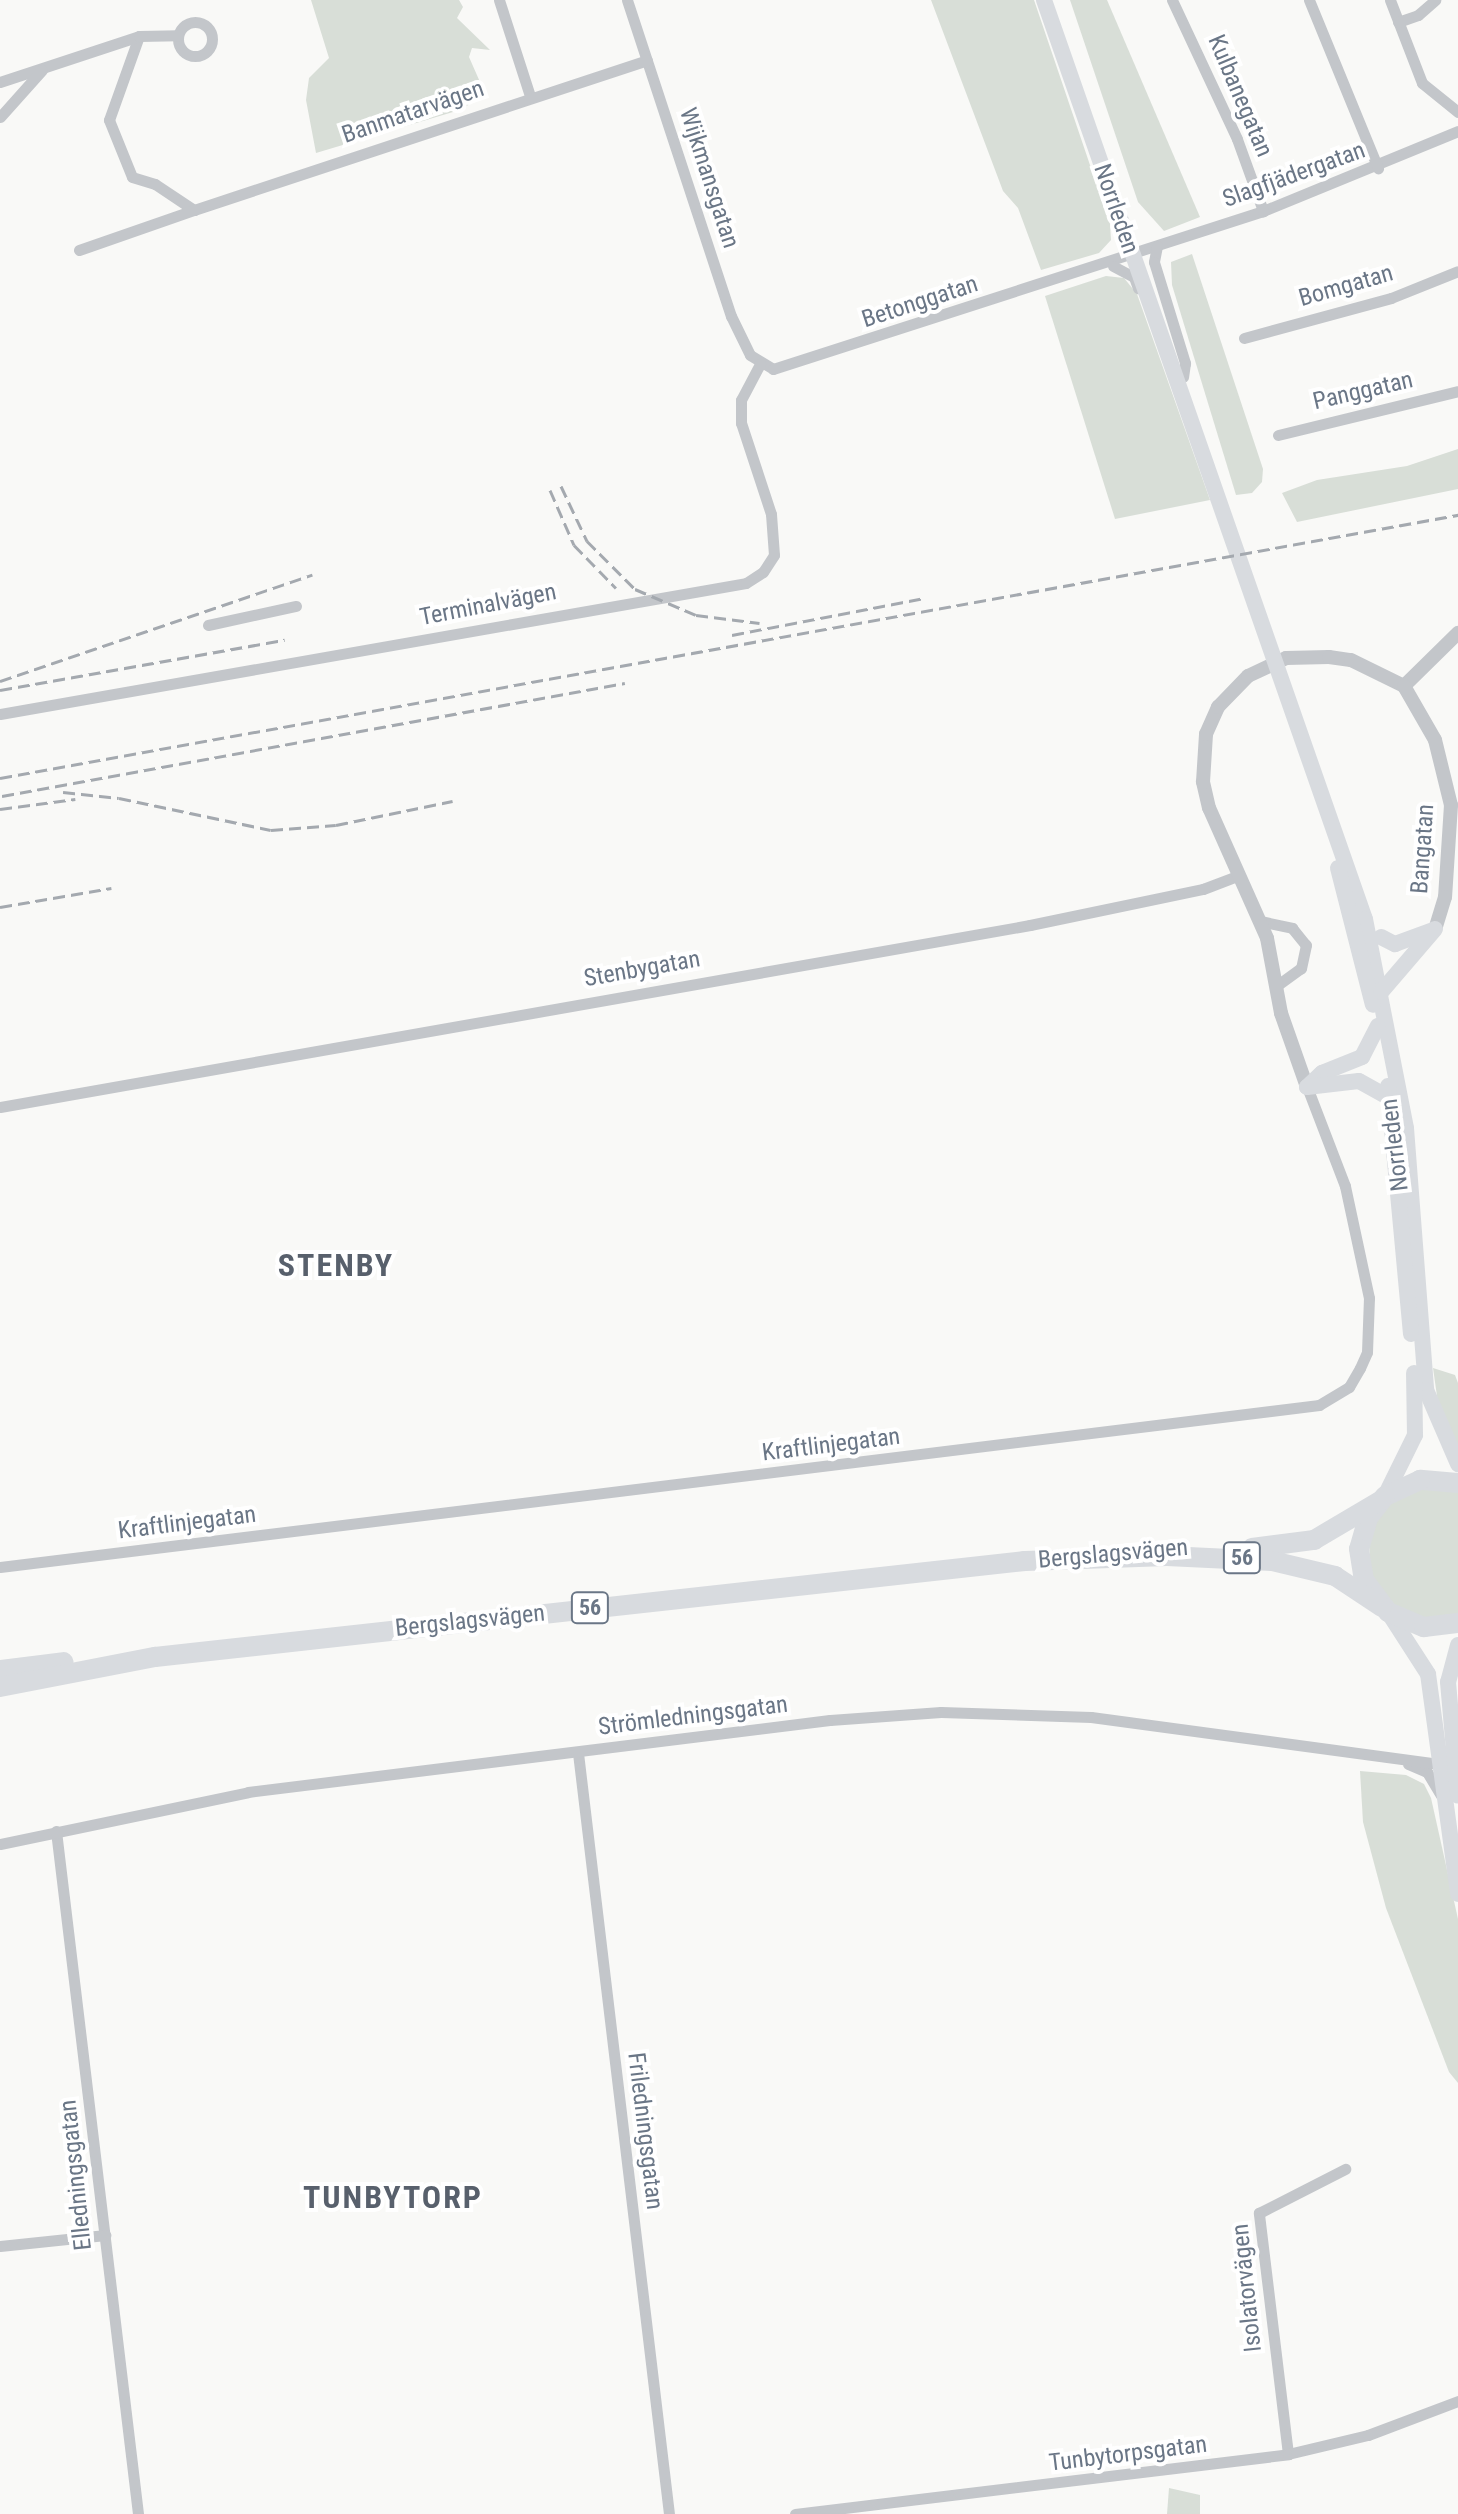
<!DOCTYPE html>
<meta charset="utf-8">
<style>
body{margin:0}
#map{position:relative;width:1458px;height:2514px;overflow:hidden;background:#f9f9f7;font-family:"Roboto Condensed",sans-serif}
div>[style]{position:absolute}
.green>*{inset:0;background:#d8ded7}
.minor>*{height:11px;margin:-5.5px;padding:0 5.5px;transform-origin:5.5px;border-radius:5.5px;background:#c3c6ca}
.minor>.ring{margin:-5.5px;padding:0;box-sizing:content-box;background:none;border:11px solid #c3c6ca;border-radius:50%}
.tertiary>*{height:14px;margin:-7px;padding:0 7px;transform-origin:7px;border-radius:7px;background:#c3c6ca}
.secondary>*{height:16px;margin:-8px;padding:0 8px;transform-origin:8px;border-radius:8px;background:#d8dbdf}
.trunk>*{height:20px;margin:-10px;padding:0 10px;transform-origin:10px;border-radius:10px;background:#d8dbdf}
.rail>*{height:3px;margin-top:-1.5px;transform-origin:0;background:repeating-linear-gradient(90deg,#a4a9af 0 12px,transparent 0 18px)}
span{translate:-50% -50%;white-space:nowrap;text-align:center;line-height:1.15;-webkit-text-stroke:8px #fff;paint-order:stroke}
.shield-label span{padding:2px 6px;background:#fff;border:2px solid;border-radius:6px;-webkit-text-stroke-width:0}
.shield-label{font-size:22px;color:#6a7686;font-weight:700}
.street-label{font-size:24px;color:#6a7686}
.district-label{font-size:32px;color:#58606c;font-weight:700;letter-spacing:2px}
</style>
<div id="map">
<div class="green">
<i style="clip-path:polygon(311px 0,459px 0,463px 7px,457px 18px,490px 50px,472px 48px,469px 57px,480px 82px,479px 96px,463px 109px,316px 153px,306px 100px,309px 78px,329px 58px)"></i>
<i style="clip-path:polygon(931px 0,1034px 0,1110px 224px,1111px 240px,1099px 253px,1041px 270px,1018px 208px,1003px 191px)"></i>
<i style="clip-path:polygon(1070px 0,1107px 0,1200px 217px,1164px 231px,1138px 202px)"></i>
<i style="clip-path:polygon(1192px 254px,1263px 469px,1262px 482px,1252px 493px,1236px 495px,1172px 285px,1171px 262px)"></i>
<i style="clip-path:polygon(1106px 276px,1124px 278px,1137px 294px,1210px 500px,1115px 519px,1045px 296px)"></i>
<i style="clip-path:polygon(1458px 449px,1458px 489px,1297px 522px,1282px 493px,1317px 480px,1407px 466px)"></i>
<i style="clip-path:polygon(1433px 1368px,1455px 1375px,1458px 1383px,1458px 1449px,1440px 1417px)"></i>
<i style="clip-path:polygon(1417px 1487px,1458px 1491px,1458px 1614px,1422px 1619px,1400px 1611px,1370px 1576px,1369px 1530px,1380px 1510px)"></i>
<i style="clip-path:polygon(1360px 1771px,1406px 1775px,1424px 1784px,1431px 1798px,1458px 1919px,1458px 2083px,1449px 2072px,1386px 1908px,1363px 1822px)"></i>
<i style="clip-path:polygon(1169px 2488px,1200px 2495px,1200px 2514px,1167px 2514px)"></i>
</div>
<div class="minor">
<i style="left:499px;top:0;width:101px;rotate:72.1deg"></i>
<i style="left:627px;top:0;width:333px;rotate:71.8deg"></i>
<i style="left:731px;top:316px;width:43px;rotate:64deg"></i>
<i style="left:750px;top:355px;width:27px;rotate:31deg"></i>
<i style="left:773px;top:369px;width:515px;rotate:-17.87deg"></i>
<i style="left:1263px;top:211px;width:211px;rotate:-22.3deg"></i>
<i style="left:1172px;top:0;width:153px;rotate:64.9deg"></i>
<i style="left:1237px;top:139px;width:77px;rotate:70.1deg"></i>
<i style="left:1309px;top:0;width:182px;rotate:67.7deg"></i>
<i style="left:1390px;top:0;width:89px;rotate:68.9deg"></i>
<i style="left:1422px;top:83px;width:46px;rotate:38.9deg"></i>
<i style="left:1398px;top:22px;width:21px;rotate:-19deg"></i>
<i style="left:1418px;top:15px;width:23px;rotate:-41deg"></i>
<i class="ring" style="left:178px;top:22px;width:23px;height:23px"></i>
<i style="left:139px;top:36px;width:89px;rotate:109.7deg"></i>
<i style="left:109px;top:120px;width:61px;rotate:68deg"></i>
<i style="left:132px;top:177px;width:24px;rotate:17deg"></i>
<i style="left:155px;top:184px;width:47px;rotate:33.7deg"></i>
<i style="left:194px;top:210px;width:477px;rotate:-18.3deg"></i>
<i style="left:0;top:82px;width:146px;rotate:-18.3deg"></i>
<i style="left:139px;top:36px;width:39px;rotate:-1deg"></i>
<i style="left:0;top:117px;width:63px;rotate:-48.2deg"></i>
<i style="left:1157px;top:246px;width:16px;rotate:101deg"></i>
<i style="left:1154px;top:262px;width:106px;rotate:72.9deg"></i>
<i style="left:1185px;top:363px;width:14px;rotate:98deg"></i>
<i style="left:79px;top:250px;width:122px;rotate:-19.2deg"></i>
<i style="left:1113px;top:266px;width:24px;rotate:28deg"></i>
<i style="left:1134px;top:277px;width:12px;rotate:70deg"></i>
<i style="left:1244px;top:338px;width:152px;rotate:-15.2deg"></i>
<i style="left:1391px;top:298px;width:72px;rotate:-21.9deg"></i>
<i style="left:1278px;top:435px;width:185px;rotate:-13.7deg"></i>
<i style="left:208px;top:625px;width:90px;rotate:-12.2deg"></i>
<i style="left:0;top:714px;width:757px;rotate:-9.96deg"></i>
<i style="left:746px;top:583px;width:20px;rotate:-33deg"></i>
<i style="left:763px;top:572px;width:20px;rotate:-57deg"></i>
<i style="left:774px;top:555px;width:41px;rotate:-94.2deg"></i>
<i style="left:771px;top:514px;width:96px;rotate:-108.2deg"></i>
<i style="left:741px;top:423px;width:23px;rotate:-90deg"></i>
<i style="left:741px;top:400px;width:41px;rotate:-62.2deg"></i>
<i style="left:1260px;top:921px;width:33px;rotate:12deg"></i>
<i style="left:1292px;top:928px;width:22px;rotate:51deg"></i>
<i style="left:1306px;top:945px;width:24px;rotate:102deg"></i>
<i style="left:1301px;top:968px;width:31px;rotate:144deg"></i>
<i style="left:0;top:1107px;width:1046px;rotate:-10.02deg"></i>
<i style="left:1030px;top:925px;width:177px;rotate:-11.8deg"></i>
<i style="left:1203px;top:889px;width:39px;rotate:-21deg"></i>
<i style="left:0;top:1567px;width:1329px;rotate:-7deg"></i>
<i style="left:1319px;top:1405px;width:35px;rotate:-31deg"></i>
<i style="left:1349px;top:1387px;width:22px;rotate:-60deg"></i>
<i style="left:1360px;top:1368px;width:17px;rotate:-66deg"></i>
<i style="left:1367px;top:1352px;width:54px;rotate:-87.9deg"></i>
<i style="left:1369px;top:1298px;width:115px;rotate:-102.1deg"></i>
<i style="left:1345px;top:1186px;width:106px;rotate:-111deg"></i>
<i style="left:578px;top:1753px;width:766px;rotate:83.18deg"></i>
<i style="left:1408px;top:1764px;width:21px;rotate:23deg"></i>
<i style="left:1427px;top:1772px;width:27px;rotate:59deg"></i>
<i style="left:56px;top:1831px;width:688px;rotate:83.15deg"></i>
<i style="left:0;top:1844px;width:253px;rotate:-11.8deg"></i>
<i style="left:248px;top:1792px;width:586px;rotate:-7.05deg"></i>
<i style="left:830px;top:1720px;width:111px;rotate:-4.1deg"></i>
<i style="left:941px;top:1712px;width:150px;rotate:1.9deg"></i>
<i style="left:1091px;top:1717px;width:351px;rotate:7.7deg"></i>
<i style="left:0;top:2246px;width:106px;rotate:-6deg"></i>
<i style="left:1288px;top:2454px;width:243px;rotate:-96.9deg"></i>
<i style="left:1259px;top:2213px;width:97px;rotate:-27.1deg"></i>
<i style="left:795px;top:2514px;width:497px;rotate:-6.9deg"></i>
<i style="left:1288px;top:2454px;width:82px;rotate:-13.4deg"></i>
<i style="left:1368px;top:2435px;width:96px;rotate:-20.7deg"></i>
</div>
<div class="tertiary">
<i style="left:1404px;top:686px;width:76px;rotate:-44.5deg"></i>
<i style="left:1307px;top:1087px;width:78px;rotate:-109.4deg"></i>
<i style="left:1281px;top:1013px;width:76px;rotate:-100.6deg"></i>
<i style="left:1267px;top:938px;width:142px;rotate:-114deg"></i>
<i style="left:1209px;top:808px;width:27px;rotate:-103deg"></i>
<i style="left:1203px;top:782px;width:48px;rotate:-86.4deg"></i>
<i style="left:1206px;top:734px;width:30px;rotate:-66deg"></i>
<i style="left:1218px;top:707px;width:43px;rotate:-45.9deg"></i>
<i style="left:1248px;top:676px;width:42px;rotate:-25.3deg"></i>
<i style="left:1286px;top:658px;width:43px;rotate:-1.3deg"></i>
<i style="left:1329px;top:657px;width:22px;rotate:8deg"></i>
<i style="left:1351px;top:660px;width:59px;rotate:26.1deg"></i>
<i style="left:1404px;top:686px;width:62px;rotate:60.1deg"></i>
<i style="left:1435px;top:740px;width:67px;rotate:76.2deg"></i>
<i style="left:1451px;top:805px;width:92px;rotate:93.7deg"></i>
<i style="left:1445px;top:897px;width:34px;rotate:107deg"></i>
</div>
<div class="secondary">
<i style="left:1044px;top:0;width:973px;rotate:70.75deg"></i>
<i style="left:1365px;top:919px;width:213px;rotate:78.9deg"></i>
<i style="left:1406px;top:1128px;width:263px;rotate:85.6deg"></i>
<i style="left:1426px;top:1390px;width:81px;rotate:66.6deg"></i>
<i style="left:1338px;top:868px;width:141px;rotate:75.7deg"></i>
<i style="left:1381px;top:937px;width:16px;rotate:27deg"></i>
<i style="left:1395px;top:944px;width:40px;rotate:-20.2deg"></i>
<i style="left:1381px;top:992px;width:83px;rotate:-49.4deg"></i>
<i style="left:1388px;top:1086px;width:249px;rotate:84.7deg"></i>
<i style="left:1307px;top:1087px;width:21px;rotate:-43deg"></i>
<i style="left:1322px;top:1073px;width:43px;rotate:-21.8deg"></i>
<i style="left:1362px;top:1057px;width:35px;rotate:-63deg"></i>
<i style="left:1307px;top:1087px;width:52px;rotate:-6.6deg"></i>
<i style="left:1359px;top:1081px;width:35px;rotate:29deg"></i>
<i style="left:1385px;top:1496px;width:68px;rotate:-63.8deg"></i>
<i style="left:1415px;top:1435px;width:62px;rotate:-90.9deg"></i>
<i style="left:1388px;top:1612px;width:74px;rotate:57.2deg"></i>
<i style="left:1428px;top:1674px;width:222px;rotate:82.2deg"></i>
<i style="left:1458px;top:1645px;width:38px;rotate:105deg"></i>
<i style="left:1448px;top:1682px;width:114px;rotate:85deg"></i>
</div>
<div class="trunk">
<i style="left:1458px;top:1483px;width:38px;rotate:-175deg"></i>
<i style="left:1420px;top:1480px;width:38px;rotate:155deg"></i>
<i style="left:1385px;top:1496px;width:28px;rotate:128deg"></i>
<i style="left:1368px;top:1518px;width:32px;rotate:106deg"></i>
<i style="left:1359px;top:1549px;width:31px;rotate:81deg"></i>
<i style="left:1364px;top:1580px;width:40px;rotate:53deg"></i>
<i style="left:1388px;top:1612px;width:39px;rotate:23deg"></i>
<i style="left:1424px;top:1627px;width:34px;rotate:-7deg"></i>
<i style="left:1252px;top:1548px;width:63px;rotate:-7.4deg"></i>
<i style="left:1314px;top:1540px;width:77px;rotate:-30.6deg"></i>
<i style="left:0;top:1670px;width:64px;rotate:-7.1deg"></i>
<i style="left:0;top:1687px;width:158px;rotate:-11deg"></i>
<i style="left:155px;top:1657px;width:875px;rotate:-6.3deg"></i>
<i style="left:1025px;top:1561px;width:142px;rotate:-2deg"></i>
<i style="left:1167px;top:1556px;width:105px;rotate:2.7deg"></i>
<i style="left:1272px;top:1561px;width:65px;rotate:13.4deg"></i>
<i style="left:1335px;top:1576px;width:56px;rotate:33.4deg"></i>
</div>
<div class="rail">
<i style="left:561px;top:486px;width:61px;rotate:64.7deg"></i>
<i style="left:587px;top:541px;width:68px;rotate:45deg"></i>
<i style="left:635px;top:589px;width:66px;rotate:23.1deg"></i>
<i style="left:696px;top:615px;width:64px;rotate:7.1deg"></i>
<i style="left:550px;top:490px;width:60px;rotate:66.4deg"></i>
<i style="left:574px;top:545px;width:60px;rotate:45.7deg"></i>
<i style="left:732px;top:635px;width:196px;rotate:-10.9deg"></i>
<i style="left:0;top:681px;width:330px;rotate:-18.8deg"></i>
<i style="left:0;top:690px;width:289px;rotate:-10deg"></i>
<i style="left:0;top:778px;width:1482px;rotate:-10.23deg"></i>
<i style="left:63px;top:792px;width:56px;rotate:6.1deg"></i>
<i style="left:119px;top:798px;width:155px;rotate:11.9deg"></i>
<i style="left:271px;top:830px;width:65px;rotate:-4.4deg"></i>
<i style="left:336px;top:825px;width:119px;rotate:-11.6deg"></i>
<i style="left:2px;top:796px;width:633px;rotate:-10.28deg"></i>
<i style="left:0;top:809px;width:76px;rotate:-7.6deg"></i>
<i style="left:0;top:907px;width:113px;rotate:-9.7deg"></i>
</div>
<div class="shield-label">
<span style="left:1242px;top:1558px">56</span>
<span style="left:590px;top:1608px">56</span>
</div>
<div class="street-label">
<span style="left:1240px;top:96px;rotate:67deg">Kulbanegatan</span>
<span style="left:413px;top:112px;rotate:-19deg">Banmatarvägen</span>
<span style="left:1294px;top:175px;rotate:-20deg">Slagfjädergatan</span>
<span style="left:709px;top:178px;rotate:72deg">Wijkmansgatan</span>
<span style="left:1116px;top:209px;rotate:71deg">Norrleden</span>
<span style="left:1346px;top:286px;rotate:-16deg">Bomgatan</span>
<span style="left:920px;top:302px;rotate:-18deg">Betonggatan</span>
<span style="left:1363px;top:391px;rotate:-13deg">Panggatan</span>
<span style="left:488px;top:605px;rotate:-11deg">Terminalvägen</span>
<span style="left:1423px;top:849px;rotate:-86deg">Bangatan</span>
<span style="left:642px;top:969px;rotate:-10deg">Stenbygatan</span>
<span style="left:1395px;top:1145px;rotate:-97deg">Norrleden</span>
<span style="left:831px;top:1445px;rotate:-7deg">Kraftlinjegatan</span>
<span style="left:187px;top:1523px;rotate:-7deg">Kraftlinjegatan</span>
<span style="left:1113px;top:1554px;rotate:-5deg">Bergslagsvägen</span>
<span style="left:470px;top:1621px;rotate:-6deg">Bergslagsvägen</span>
<span style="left:693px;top:1716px;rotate:-7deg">Strömledningsgatan</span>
<span style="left:645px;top:2131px;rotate:83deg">Friledningsgatan</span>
<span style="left:76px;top:2175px;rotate:-96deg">Elledningsgatan</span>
<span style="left:1247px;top:2288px;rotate:-96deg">Isolatorvägen</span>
<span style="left:1128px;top:2454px;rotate:-7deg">Tunbytorpsgatan</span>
</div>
<div class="district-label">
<span style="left:336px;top:1265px">STENBY</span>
<span style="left:393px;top:2197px">TUNBYTORP</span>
</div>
</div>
